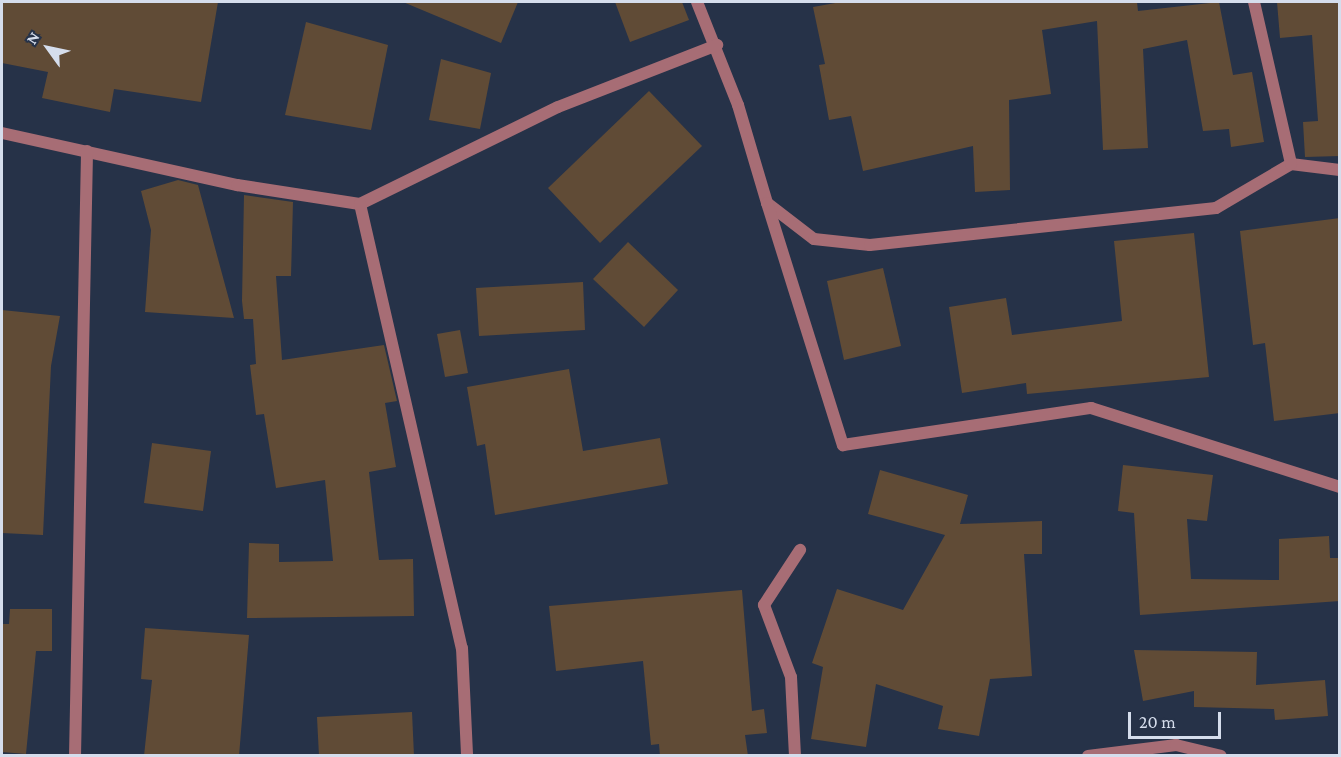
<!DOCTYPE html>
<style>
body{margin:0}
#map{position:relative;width:1341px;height:757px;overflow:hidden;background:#263248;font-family:"Crimson Pro",serif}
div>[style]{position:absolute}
.building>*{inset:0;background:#604b36}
.minor>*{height:12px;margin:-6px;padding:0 6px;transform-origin:6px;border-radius:6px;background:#a76d75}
span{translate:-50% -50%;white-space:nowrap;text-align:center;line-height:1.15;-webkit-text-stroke:4.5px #263248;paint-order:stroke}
.frame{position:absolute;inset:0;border:3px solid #d5ddec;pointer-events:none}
.north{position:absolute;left:18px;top:18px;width:60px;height:60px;-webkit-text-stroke:4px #263248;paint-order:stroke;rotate:303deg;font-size:16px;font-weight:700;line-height:24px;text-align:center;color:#d5ddec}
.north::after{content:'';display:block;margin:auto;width:21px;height:27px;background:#d5ddec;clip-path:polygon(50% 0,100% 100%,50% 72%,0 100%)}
.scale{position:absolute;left:1128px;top:712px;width:93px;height:27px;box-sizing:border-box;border:3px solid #d5ddec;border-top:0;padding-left:8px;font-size:18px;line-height:21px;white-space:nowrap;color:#d5ddec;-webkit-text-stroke:4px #263248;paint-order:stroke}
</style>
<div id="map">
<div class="building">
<i style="clip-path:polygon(2px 2px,218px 2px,201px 102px,114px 89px,110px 112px,42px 98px,48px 72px,2px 63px)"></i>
<i style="clip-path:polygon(403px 2px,518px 2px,501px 43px)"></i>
<i style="clip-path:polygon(615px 2px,682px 2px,689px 20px,630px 42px)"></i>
<i style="clip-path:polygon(841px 2px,1137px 2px,1138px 11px,1219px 2px,1233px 75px,1252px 72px,1264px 142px,1231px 147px,1229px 129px,1203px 131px,1187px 40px,1143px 49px,1148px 148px,1103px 150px,1097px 21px,1042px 30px,1051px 94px,1009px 100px,1010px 190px,975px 192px,973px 146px,863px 171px,851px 116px,829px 120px,819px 65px,825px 64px,813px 7px)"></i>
<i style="clip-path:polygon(1277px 2px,1340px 2px,1340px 156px,1305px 157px,1303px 122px,1318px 121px,1312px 35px,1280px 38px)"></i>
<i style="clip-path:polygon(306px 22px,388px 45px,371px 130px,285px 115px)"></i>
<i style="clip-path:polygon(441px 59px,491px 73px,480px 129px,429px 120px)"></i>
<i style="clip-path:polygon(649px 91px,702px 146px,600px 243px,548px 188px)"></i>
<i style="clip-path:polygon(178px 180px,198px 185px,234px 318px,145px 312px,151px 230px,141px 191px)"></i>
<i style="clip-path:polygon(244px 195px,293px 202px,291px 276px,276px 276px,282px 360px,384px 345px,397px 401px,385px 403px,396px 467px,369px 472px,379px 560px,413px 559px,414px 616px,247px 618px,249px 543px,279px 544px,279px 562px,333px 561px,325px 480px,276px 488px,264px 414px,256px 415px,250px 365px,256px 364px,253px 319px,244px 319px,242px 301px)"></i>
<i style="clip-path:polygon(1340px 218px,1340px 413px,1274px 421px,1265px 343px,1253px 345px,1240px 231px)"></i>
<i style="clip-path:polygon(1194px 233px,1209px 377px,1027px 394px,1026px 383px,962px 393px,949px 307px,1006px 298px,1012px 335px,1122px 321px,1114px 241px)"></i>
<i style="clip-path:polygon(628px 242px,678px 290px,644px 327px,593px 279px)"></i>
<i style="clip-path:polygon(883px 268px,901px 346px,844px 360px,827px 281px)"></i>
<i style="clip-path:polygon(583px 282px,585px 330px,479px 336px,476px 288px)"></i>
<i style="clip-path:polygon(2px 310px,60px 316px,51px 366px,43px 535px,2px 533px)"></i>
<i style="clip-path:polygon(460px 330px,468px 373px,445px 377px,437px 334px)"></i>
<i style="clip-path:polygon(569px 369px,583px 451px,660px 438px,668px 484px,495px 515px,485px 444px,477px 446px,467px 387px)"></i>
<i style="clip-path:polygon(152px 443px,211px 451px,203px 511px,144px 503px)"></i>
<i style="clip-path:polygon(1123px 465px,1213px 475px,1207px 521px,1187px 519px,1191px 579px,1279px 580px,1279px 539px,1329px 536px,1330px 558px,1340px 558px,1340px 601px,1140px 615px,1134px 513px,1118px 511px)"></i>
<i style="clip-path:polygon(880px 470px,968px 495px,960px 524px,1042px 521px,1042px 554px,1024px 554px,1032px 676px,990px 679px,979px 736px,938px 729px,943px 706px,876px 684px,866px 747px,811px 739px,823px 667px,812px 663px,837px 589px,903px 610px,945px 535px,868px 514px)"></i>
<i style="clip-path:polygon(742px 590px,752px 711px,764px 709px,767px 733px,745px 735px,748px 756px,660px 756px,659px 744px,651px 745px,643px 661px,556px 671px,549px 606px)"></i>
<i style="clip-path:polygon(10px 609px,52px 609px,52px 651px,36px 651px,26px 754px,2px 752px,2px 624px,9px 624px)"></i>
<i style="clip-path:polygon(145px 628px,249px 635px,239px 756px,144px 756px,152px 680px,141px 679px)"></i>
<i style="clip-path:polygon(1134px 650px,1257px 652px,1256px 685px,1325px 680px,1328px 716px,1275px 720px,1274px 709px,1194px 707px,1194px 691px,1143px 701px)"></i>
<i style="clip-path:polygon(412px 712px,414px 756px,319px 756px,317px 717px)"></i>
</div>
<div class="minor">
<i style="left:697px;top:2px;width:111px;rotate:68.3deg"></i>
<i style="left:738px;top:105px;width:102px;rotate:73.5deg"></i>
<i style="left:767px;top:203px;width:59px;rotate:37.5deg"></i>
<i style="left:814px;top:239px;width:56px;rotate:6.1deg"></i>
<i style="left:870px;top:245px;width:348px;rotate:-6.1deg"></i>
<i style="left:1216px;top:208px;width:87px;rotate:-30.4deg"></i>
<i style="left:1291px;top:164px;width:49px;rotate:7deg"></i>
<i style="left:1254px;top:2px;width:166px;rotate:77.1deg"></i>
<i style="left:2px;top:133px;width:241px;rotate:12.5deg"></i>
<i style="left:237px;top:185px;width:124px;rotate:8.8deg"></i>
<i style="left:360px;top:204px;width:220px;rotate:-26.1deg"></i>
<i style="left:558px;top:107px;width:171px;rotate:-21.3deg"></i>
<i style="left:767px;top:203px;width:254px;rotate:72.6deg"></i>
<i style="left:843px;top:445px;width:251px;rotate:-8.5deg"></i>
<i style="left:1091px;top:408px;width:261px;rotate:17.6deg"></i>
<i style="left:360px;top:204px;width:456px;rotate:77.1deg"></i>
<i style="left:462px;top:648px;width:108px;rotate:87.3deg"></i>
<i style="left:75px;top:756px;width:605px;rotate:-88.86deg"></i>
<i style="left:795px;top:756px;width:79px;rotate:-92.9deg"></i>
<i style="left:791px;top:677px;width:77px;rotate:-110.6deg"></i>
<i style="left:764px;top:605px;width:66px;rotate:-56.8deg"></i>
<i style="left:1088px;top:756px;width:89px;rotate:-7.1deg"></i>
<i style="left:1176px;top:745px;width:46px;rotate:13.7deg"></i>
</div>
<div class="frame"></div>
<div class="north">N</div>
<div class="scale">20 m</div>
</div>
